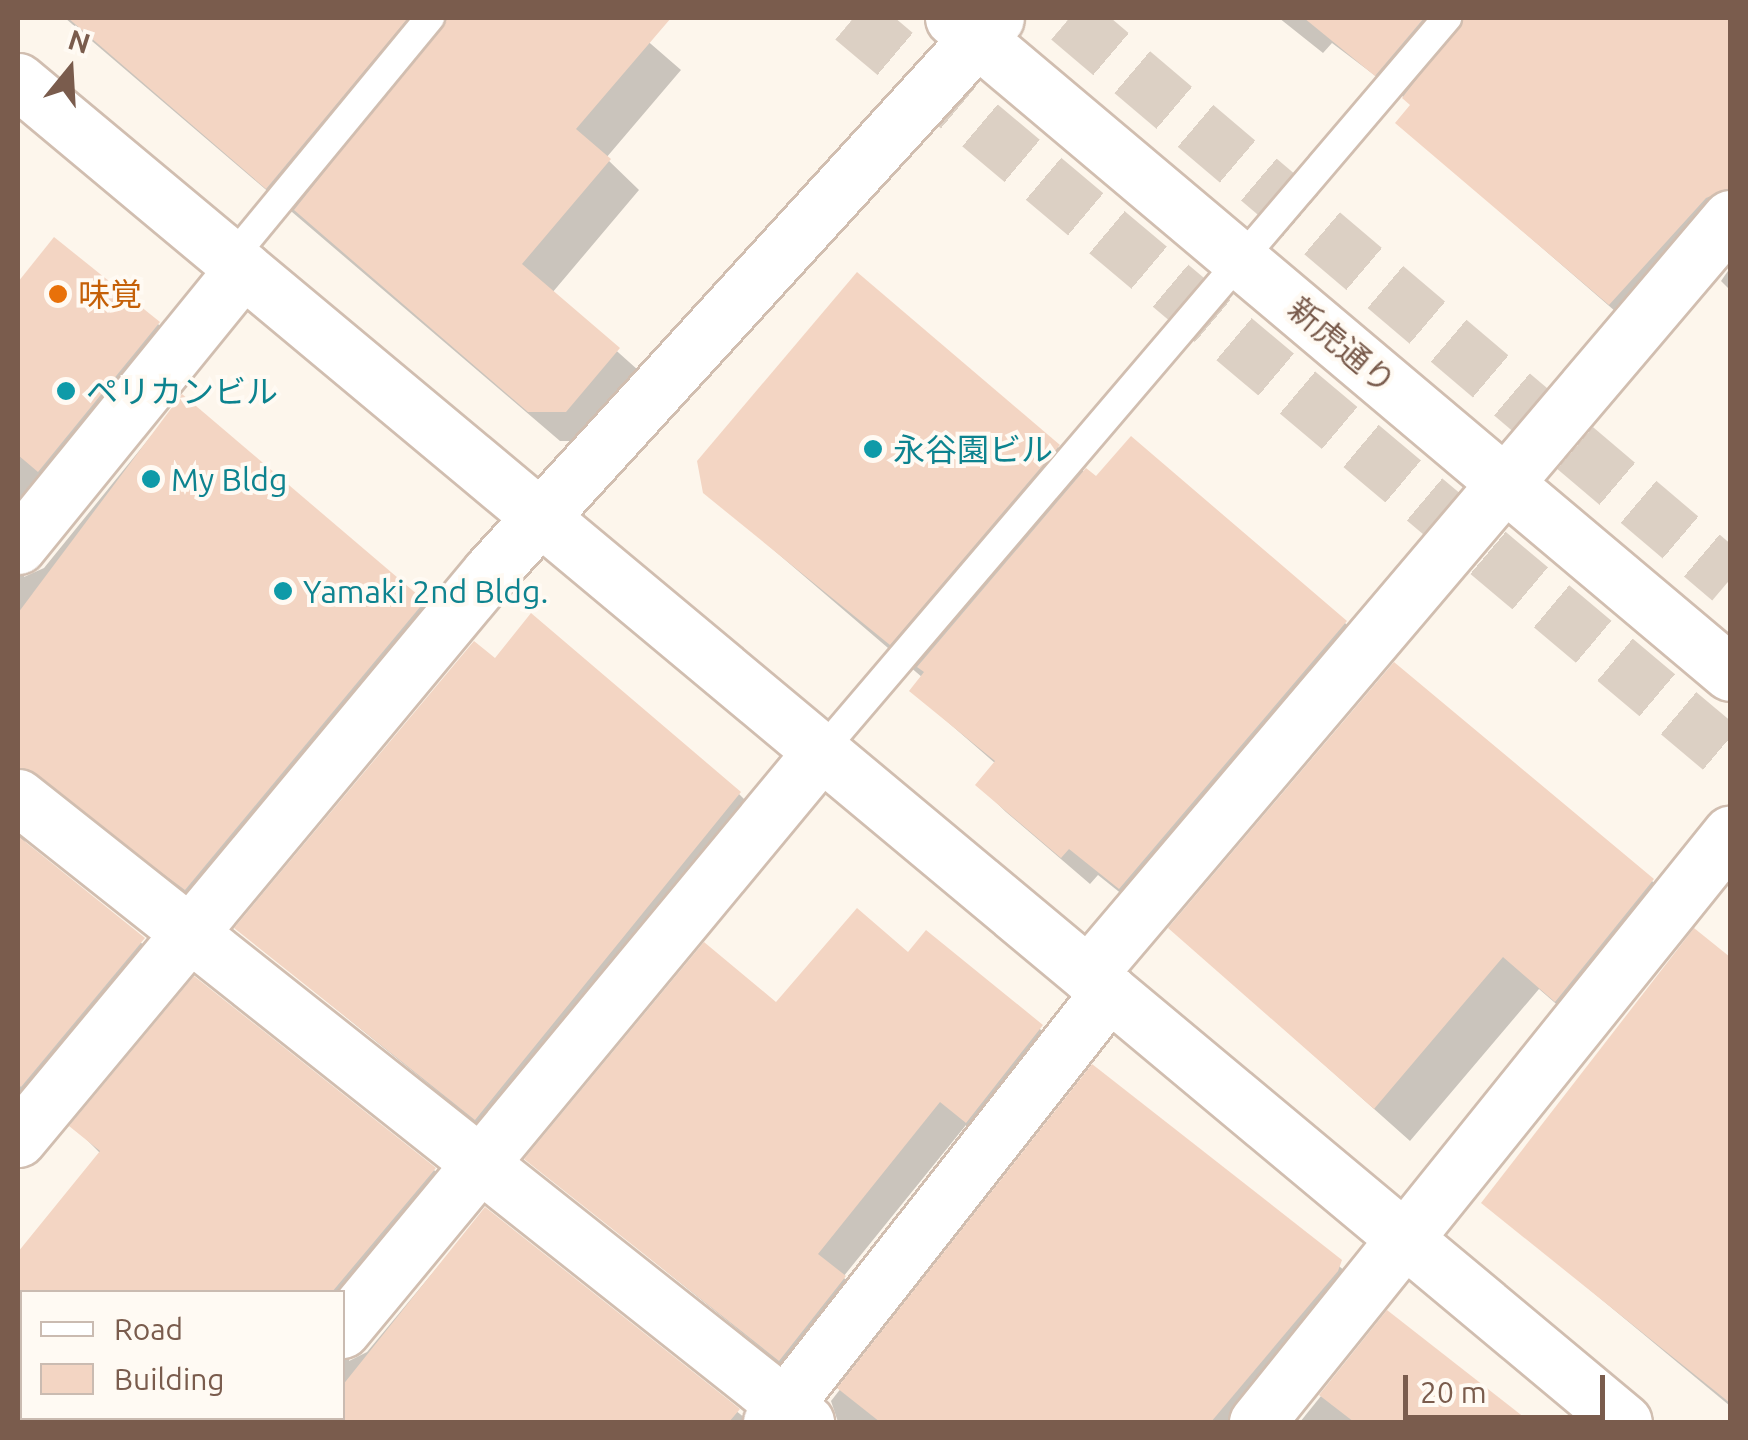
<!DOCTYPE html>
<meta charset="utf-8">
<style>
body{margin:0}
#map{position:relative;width:1748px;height:1440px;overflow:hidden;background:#fdf6ec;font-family:Ubuntu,"Noto Sans JP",sans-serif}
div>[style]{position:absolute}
.shadow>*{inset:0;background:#0003}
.building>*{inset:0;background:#f3d5c3}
.secondary-tunnel>*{height:55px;margin-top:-27.5px;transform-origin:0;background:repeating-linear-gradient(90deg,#dcd0c4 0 55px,transparent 0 83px)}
.roads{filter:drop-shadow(2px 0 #d1beb0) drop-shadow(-2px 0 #d1beb0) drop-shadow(0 2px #d1beb0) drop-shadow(0 -2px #d1beb0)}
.service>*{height:28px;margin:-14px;padding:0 14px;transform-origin:14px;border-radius:14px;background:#fff}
.minor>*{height:55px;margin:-27.5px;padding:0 27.5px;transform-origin:27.5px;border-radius:27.5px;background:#fff}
.tertiary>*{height:55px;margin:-27.5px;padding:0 27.5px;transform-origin:27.5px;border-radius:27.5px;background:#fff}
.secondary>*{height:55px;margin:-27.5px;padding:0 27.5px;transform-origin:27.5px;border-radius:27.5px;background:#fff}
.dots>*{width:28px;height:28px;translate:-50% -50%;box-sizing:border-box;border:5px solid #fffaf3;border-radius:50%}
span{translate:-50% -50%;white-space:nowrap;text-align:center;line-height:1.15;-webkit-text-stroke:8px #fffaf3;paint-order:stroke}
.food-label{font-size:32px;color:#c56008}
.left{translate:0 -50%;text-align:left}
.street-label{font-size:32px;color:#7a5c4d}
.culture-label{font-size:32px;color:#0d838f}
.frame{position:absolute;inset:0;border:20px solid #7a5c4d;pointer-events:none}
.legend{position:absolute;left:20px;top:1290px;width:325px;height:130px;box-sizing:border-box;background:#fffaf3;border:2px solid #cabbb1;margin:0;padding:12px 18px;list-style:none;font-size:30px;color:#7a5c4d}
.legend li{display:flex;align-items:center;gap:20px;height:50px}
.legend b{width:50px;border:2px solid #cabbb1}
.north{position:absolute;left:20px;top:20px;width:100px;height:100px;-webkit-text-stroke:8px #fffaf3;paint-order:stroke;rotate:18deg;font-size:28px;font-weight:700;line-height:40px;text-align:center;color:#7a5c4d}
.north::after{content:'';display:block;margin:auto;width:35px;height:45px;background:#7a5c4d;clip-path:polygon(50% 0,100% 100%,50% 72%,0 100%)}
.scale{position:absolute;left:1403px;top:1375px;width:202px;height:45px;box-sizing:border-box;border:5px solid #7a5c4d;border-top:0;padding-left:12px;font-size:30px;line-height:35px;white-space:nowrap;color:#7a5c4d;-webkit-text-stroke:8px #fffaf3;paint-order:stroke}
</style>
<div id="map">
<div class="shadow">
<i style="clip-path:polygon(65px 18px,621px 18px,681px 70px,606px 158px,639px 190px,552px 293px,648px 379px,597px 441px,560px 441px)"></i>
<i style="clip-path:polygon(1279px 18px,1730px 18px,1730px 229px,1638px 331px,1398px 123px,1413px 106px,1406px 99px,1332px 43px,1323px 53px)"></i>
<i style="clip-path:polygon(1730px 268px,1730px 290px,1721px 281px)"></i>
<i style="clip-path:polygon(18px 282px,158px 324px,192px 357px,27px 561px,24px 577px,44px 568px,182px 398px,458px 636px,220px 922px,74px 806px,20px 829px,27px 847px,177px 973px,18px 1154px)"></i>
<i style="clip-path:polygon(1058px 447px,1085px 473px,1345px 623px,1373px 651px,1148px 915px,1098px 875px,1090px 884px,1006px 812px,978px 785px,996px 764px,912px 691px,923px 678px,705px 491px)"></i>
<i style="clip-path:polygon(495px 661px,739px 794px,765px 820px,503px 1145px,237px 928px)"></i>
<i style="clip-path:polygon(1652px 881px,1686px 915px,1591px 1034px,1539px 989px,1410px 1141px,1171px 928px)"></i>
<i style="clip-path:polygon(1695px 932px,1730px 960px,1730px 1406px,1484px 1202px)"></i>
<i style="clip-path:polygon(926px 933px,1066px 1051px,992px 1146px,966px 1125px,843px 1277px,869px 1303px,805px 1384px,528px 1159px,776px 1006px,908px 956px)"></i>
<i style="clip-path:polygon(1093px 1067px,1376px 1296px,1279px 1422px,838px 1422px,831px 1401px)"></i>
<i style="clip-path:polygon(73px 1126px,434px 1170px,469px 1205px,352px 1346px,349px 1361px,367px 1352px,485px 1210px,750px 1422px,82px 1422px,76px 1418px,342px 1418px,342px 1292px,22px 1292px,22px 1375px,18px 1256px,101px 1154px)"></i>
<i style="clip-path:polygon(1388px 1313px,1521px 1422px,1300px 1422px)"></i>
</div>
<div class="building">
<i style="clip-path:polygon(68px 18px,408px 18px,266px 189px)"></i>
<i style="clip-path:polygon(447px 18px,671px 18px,576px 129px,611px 159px,522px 264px,620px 348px,566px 412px,528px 412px,294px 210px)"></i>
<i style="clip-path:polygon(1304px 18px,1424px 18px,1375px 76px)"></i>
<i style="clip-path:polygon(1464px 18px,1730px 18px,1730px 188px,1706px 198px,1609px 305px,1395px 123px,1410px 105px,1402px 98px)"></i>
<i style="clip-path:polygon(54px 237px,160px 322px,38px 472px,18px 455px,18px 282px)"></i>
<i style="clip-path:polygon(857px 272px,1060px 445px,890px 645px,703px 493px,697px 461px)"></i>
<i style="clip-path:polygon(182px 394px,425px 601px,185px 890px,18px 767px,18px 613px)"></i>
<i style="clip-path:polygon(1131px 436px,1347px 621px,1119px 889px,1069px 849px,1061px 858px,975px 785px,995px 761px,909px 691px,924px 672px,917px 667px,1086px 468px,1096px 476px)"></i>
<i style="clip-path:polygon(531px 613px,741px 792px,475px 1120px,234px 928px,474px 641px,495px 658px)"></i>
<i style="clip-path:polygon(1394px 662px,1654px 879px,1555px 1002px,1503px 957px,1374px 1109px,1168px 928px)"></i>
<i style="clip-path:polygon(18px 836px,145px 938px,21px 1087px,18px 1084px)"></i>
<i style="clip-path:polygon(857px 908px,908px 952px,926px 930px,1043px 1025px,966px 1123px,940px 1102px,818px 1254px,846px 1276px,779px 1361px,524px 1159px,704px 942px,776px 1002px)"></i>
<i style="clip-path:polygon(1694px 928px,1730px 957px,1730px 1403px,1481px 1203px)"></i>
<i style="clip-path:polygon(194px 976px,436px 1168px,332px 1292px,18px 1292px,18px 1252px,100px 1151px,69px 1126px)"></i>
<i style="clip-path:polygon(1092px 1064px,1342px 1260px,1338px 1271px,1211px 1422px,880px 1422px,837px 1388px)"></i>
<i style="clip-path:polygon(485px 1207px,740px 1409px,729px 1422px,313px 1422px,342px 1418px,342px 1386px)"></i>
<i style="clip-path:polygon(1387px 1310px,1530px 1422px,1354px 1422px,1319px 1395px)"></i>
</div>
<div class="secondary-tunnel">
<i style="left:853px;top:18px;width:1146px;rotate:40.08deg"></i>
<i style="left:1069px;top:18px;width:867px;rotate:40.32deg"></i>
</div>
<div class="roads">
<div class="service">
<i style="left:231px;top:259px;width:313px;rotate:-50.5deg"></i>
<i style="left:821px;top:752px;width:965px;rotate:-49.54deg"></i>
</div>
<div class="minor">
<i style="left:18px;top:546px;width:357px;rotate:-50.9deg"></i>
<i style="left:18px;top:797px;width:1006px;rotate:38.42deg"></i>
<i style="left:1088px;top:974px;width:992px;rotate:-49.66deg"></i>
<i style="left:18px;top:1139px;width:738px;rotate:-50.22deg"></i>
<i style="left:490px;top:572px;width:750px;rotate:-47.59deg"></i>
<i style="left:342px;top:1330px;width:751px;rotate:-50.35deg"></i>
<i style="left:269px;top:1422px;width:6px;rotate:-45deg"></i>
<i style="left:771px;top:1422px;width:547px;rotate:-51.83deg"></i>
<i style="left:1257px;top:1422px;width:755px;rotate:-51.19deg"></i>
</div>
<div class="tertiary">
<i style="left:18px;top:81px;width:2092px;rotate:39.86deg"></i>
</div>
<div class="secondary">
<i style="left:953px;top:18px;width:1016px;rotate:40.13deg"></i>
</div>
</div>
<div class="dots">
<i style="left:58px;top:294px;background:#e8710a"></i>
<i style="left:66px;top:391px;background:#0f9aa8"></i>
<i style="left:873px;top:449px;background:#0f9aa8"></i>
<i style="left:151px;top:479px;background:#0f9aa8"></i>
<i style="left:283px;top:591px;background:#0f9aa8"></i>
</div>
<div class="food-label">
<span class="left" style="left:78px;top:294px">味覚</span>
</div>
<div class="street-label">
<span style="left:1342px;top:345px;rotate:40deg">新虎通り</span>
</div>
<div class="culture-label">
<span class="left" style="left:86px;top:391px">ペリカンビル</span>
<span class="left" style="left:893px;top:449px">永谷園ビル</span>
<span class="left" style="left:171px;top:479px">My Bldg</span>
<span class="left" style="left:303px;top:591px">Yamaki 2nd Bldg.</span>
</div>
<div class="frame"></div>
<ul class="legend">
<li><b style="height:12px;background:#fff"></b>Road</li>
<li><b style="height:28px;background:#f3d5c3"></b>Building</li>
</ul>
<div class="north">N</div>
<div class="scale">20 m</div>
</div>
